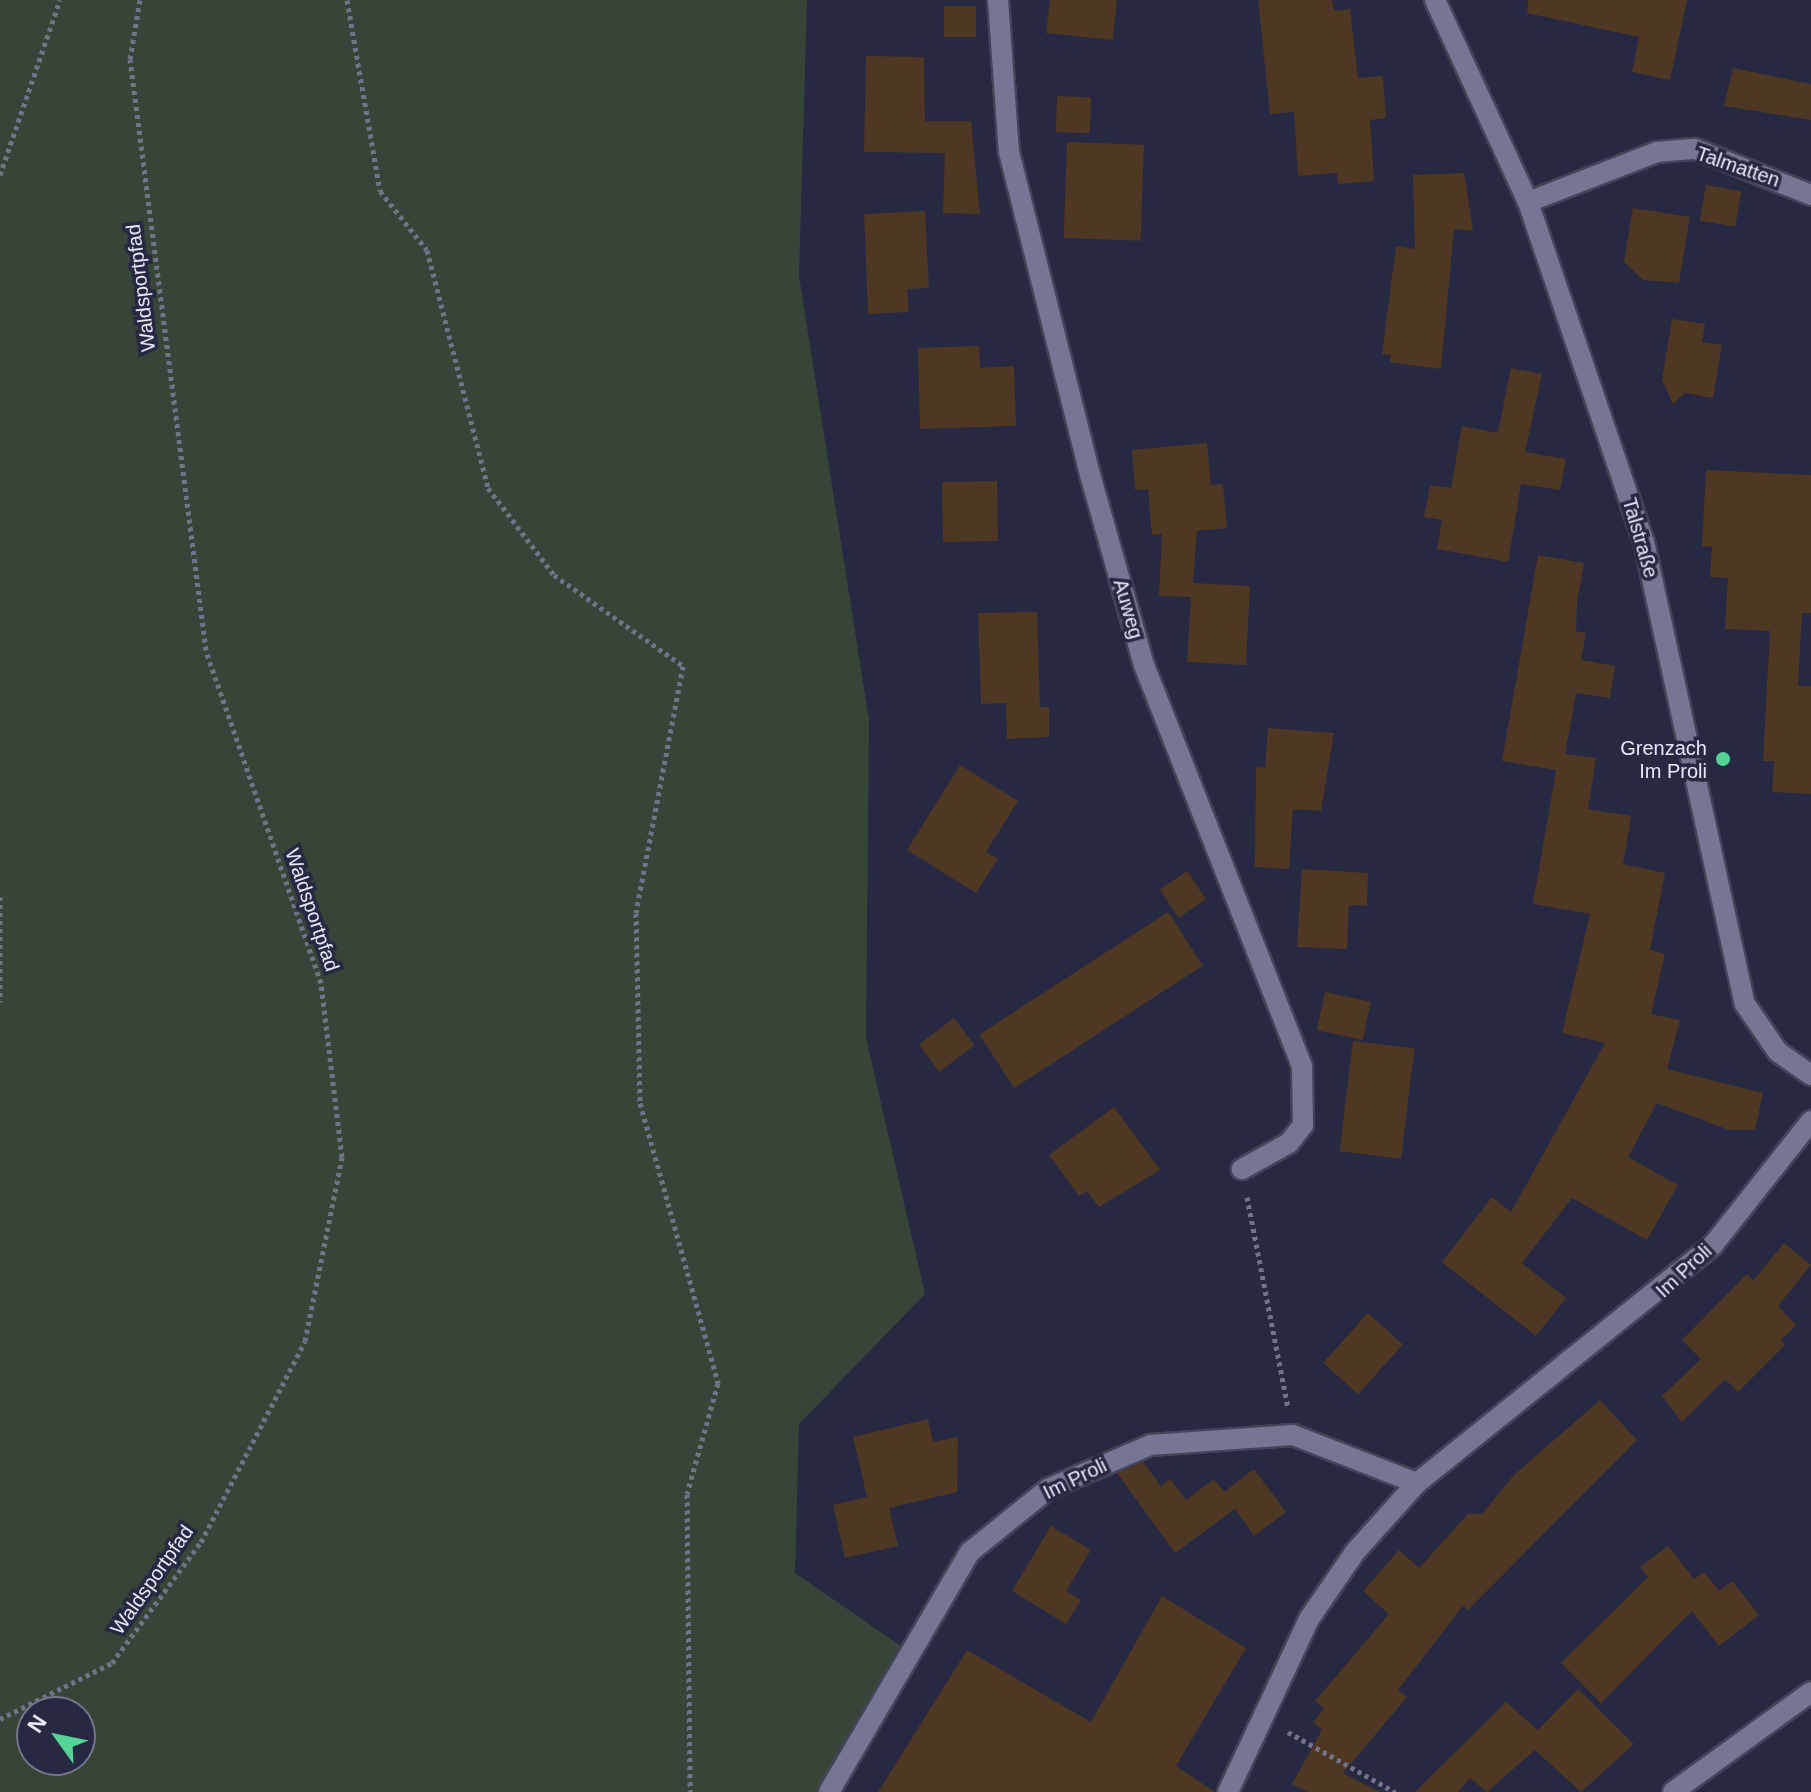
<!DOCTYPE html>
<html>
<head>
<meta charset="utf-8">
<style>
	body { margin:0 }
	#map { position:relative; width:1811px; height:1792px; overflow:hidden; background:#272841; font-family:Helvetica,sans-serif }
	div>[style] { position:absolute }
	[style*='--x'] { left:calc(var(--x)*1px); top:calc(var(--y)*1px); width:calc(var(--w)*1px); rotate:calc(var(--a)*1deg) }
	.green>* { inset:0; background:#364538 }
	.building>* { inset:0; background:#4e3824; transform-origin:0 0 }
	.path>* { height:5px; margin-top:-2.5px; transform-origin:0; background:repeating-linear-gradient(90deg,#727389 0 4px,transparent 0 8px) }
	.roads { filter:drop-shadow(2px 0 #444459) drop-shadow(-2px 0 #444459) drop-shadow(0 2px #444459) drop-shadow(0 -2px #444459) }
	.minor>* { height:20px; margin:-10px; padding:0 10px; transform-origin:10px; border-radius:10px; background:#747693 }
	.dots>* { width:22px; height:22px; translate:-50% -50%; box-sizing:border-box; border:4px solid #272841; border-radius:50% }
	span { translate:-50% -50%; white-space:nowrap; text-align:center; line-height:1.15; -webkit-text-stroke:7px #272841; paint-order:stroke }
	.street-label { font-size:20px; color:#e7e8f9 }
	.poi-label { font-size:20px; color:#e7e8f9 }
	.right { translate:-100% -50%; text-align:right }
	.north { position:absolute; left:16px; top:1696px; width:80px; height:80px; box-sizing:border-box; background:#272841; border:2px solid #74758b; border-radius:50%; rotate:303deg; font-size:22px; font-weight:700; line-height:32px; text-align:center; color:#e7e8f9 }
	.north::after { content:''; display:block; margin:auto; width:28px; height:36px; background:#53d396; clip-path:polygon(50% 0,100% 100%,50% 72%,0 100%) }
</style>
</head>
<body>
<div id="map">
	<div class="green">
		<div style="clip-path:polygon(evenodd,0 0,807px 0,799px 276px,869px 720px,866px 1038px,925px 1294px,799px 1424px,795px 1573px,901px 1646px,825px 1792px,0 1792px,0 0,32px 1712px,80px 1712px,80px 1760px,32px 1760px,32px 1712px)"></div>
	</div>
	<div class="building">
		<div style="clip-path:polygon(1050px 0,1117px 0,1113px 40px,1046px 33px)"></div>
		<div style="clip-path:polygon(1258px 0,1332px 0,1334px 11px,1350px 9px,1358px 78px,1383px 76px,1386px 118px,1370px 120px,1374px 181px,1338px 184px,1337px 173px,1298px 176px,1294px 112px,1270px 114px)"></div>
		<div style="clip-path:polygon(1528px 0,1687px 0,1670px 80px,1632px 72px,1639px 37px,1527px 13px)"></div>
		<div style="left:944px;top:6px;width:32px;height:31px"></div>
		<div style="clip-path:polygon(866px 56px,924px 57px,925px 121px,971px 121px,980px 214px,943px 213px,945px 153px,864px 152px)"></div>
		<div style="clip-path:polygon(1733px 68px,1811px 84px,1811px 120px,1724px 106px)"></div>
		<div style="left:1057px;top:96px;width:34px;height:36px;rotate:2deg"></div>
		<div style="left:1067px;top:142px;width:77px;height:96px;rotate:2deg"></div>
		<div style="clip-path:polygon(1464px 173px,1473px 231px,1454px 229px,1441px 369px,1390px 362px,1391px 355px,1382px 354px,1396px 246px,1415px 249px,1413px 175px)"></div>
		<div style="left:1706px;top:185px;width:36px;height:36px;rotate:10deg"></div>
		<div style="clip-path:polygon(1633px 208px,1690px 217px,1679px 283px,1643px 280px,1624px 262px)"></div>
		<div style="clip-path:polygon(925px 211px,929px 288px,907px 289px,909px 312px,868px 314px,864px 214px)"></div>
		<div style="clip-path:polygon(1672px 319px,1705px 324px,1702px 342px,1722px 345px,1713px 398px,1685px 393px,1673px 404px,1662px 380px)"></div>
		<div style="clip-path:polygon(979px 346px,980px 368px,1014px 366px,1016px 426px,920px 429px,918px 348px)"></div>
		<div style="clip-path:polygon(1511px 368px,1542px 374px,1525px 452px,1566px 459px,1560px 490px,1521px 484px,1508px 562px,1437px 549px,1442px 520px,1424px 517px,1430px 485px,1451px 488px,1462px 426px,1498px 433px)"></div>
		<div style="clip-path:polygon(1207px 443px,1211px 485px,1223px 484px,1227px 528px,1197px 531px,1193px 583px,1250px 586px,1246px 665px,1187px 662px,1191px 597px,1159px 596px,1162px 534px,1152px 535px,1148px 489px,1135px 490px,1132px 450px)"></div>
		<div style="clip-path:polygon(1706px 470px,1811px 475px,1811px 613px,1802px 613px,1798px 686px,1811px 686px,1811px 794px,1772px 792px,1774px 761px,1763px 761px,1770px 631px,1725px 629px,1728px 578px,1710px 577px,1712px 547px,1702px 546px)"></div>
		<div style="left:997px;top:481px;width:60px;height:55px;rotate:89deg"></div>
		<div style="clip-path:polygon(1538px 555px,1584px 563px,1577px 602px,1576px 631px,1586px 633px,1581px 660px,1615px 666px,1610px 698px,1576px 693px,1565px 754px,1596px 758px,1588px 809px,1631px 816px,1623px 864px,1665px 873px,1650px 950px,1665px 954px,1651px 1014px,1680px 1020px,1667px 1069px,1763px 1093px,1755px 1130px,1729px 1130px,1657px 1103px,1628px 1157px,1678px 1185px,1647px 1240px,1572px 1198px,1522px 1263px,1566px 1298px,1536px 1336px,1442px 1262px,1492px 1197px,1511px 1212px,1605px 1043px,1562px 1033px,1590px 914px,1533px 904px,1556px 770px,1502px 761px)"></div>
		<div style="clip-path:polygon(1037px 612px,1040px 707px,1049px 707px,1049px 737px,1007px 739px,1006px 703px,981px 704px,978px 613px)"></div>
		<div style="clip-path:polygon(1268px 728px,1334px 733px,1321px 811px,1293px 809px,1289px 869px,1255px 867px,1256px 767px,1265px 768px)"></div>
		<div style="clip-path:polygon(960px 765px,1018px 801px,986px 852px,998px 859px,976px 893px,907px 850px)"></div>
		<div style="clip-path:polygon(1302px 869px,1368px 873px,1367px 906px,1349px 905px,1347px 949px,1297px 947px)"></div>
		<div style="left:1187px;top:871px;width:34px;height:33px;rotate:56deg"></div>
		<div style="left:1168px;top:912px;width:64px;height:225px;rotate:57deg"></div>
		<div style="left:1325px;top:992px;width:47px;height:39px;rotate:12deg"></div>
		<div style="left:954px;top:1018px;width:34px;height:44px;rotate:53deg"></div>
		<div style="left:1353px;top:1041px;width:62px;height:111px;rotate:7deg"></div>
		<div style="clip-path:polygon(1114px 1107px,1160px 1170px,1099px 1207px,1087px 1191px,1079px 1196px,1049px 1155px)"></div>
		<div style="clip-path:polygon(1784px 1243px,1811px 1265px,1778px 1306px,1796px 1325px,1781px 1340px,1785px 1345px,1738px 1392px,1725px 1379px,1682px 1422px,1662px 1396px,1701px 1359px,1682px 1340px,1747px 1274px,1753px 1281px)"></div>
		<div style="left:1368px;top:1313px;width:47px;height:67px;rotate:42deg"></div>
		<div style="clip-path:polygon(1600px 1400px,1637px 1440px,1468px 1610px,1463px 1606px,1398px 1690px,1407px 1697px,1343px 1773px,1380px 1792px,1308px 1792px,1292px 1784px,1322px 1730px,1313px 1722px,1324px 1709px,1315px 1701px,1389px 1614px,1363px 1591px,1399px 1550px,1419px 1568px,1468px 1514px,1482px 1514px,1514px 1475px)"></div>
		<div style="clip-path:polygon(928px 1419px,933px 1442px,958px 1437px,957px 1492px,889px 1508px,898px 1546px,845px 1558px,833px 1505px,867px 1497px,853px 1437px)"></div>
		<div style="clip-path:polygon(1143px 1462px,1161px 1486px,1170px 1479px,1186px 1500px,1214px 1479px,1224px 1492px,1254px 1469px,1286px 1512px,1254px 1536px,1235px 1509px,1175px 1553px,1117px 1473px)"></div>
		<div style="clip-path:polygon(1051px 1526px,1091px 1550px,1066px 1591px,1081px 1600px,1066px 1624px,1012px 1591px)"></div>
		<div style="clip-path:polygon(1668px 1546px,1694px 1579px,1704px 1572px,1719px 1591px,1732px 1581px,1759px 1615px,1719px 1646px,1692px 1611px,1601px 1703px,1561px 1663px,1648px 1577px,1640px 1567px)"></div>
		<div style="clip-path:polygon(1162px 1596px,1246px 1648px,1176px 1766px,1215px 1792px,878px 1792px,967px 1650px,1091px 1722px)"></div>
		<div style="clip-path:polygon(1578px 1689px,1634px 1744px,1581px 1792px,1535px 1750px,1487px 1792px,1470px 1778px,1458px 1792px,1415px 1792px,1506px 1702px,1538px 1730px)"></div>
	</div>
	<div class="path">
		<div style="--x:347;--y:0;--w:194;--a:80.2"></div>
		<div style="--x:380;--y:191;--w:75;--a:51.5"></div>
		<div style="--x:427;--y:250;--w:246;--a:75.6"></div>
		<div style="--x:488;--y:488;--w:109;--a:52.8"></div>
		<div style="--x:554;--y:575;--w:158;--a:35.2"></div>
		<div style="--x:683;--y:666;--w:251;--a:100.8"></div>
		<div style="--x:636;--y:913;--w:190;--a:88.8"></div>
		<div style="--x:640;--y:1103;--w:291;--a:74.4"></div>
		<div style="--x:718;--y:1383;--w:115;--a:105.6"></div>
		<div style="--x:687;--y:1494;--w:298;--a:89.4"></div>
		<div style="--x:0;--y:175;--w:185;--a:-71.1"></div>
		<div style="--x:0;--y:897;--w:105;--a:90"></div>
		<div style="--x:1247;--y:1197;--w:214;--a:79"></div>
		<div style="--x:0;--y:1719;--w:125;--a:-26.6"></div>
		<div style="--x:112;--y:1663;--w:150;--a:-53.7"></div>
		<div style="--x:201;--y:1542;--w:226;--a:-62.6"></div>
		<div style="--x:305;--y:1341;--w:188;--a:-78.6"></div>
		<div style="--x:342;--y:1157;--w:175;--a:-96.9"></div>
		<div style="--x:321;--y:983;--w:352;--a:-109.1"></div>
		<div style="--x:206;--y:650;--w:596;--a:-97.33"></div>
		<div style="--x:130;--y:59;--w:60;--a:-80.4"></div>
		<div style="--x:1288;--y:1732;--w:123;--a:29.3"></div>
	</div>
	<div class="roads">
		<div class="minor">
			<div style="--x:998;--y:0;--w:152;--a:85.9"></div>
			<div style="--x:1009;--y:152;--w:336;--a:75.9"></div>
			<div style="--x:1091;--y:478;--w:194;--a:74.2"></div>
			<div style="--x:1144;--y:665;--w:432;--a:68.5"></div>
			<div style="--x:1302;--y:1067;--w:58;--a:89"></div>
			<div style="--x:1303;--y:1125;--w:23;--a:128"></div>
			<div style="--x:1289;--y:1143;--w:54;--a:151"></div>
			<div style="--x:1435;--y:0;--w:222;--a:65.3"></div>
			<div style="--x:1528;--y:202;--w:359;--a:71.2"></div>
			<div style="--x:1644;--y:542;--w:473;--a:77.7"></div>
			<div style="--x:1745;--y:1004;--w:58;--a:55.5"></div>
			<div style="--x:1778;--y:1052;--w:40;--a:34.9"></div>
			<div style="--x:1528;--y:202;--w:138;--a:-21.2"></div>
			<div style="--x:1657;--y:152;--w:38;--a:-5"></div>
			<div style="--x:1695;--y:149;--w:125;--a:21.6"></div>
			<div style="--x:829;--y:1792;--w:278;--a:-59.6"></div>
			<div style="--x:970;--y:1552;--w:100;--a:-38.9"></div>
			<div style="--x:1048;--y:1489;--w:111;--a:-23.3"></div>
			<div style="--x:1150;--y:1445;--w:143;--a:-4"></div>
			<div style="--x:1293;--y:1435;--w:133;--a:21.2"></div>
			<div style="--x:1228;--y:1792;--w:191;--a:-64.9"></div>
			<div style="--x:1309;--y:1619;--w:81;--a:-55.5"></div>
			<div style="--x:1355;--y:1552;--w:93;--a:-48.1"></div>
			<div style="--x:1417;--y:1483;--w:380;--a:-38.8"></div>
			<div style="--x:1713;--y:1245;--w:158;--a:-51.7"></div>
			<div style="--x:1673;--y:1792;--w:170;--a:-35.9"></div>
		</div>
	</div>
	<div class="dots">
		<div style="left:1723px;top:759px;background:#53d396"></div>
	</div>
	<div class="street-label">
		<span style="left:1738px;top:167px;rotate:19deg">Talmatten</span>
		<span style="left:141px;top:288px;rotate:-97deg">Waldsportpfad</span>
		<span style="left:1640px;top:538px;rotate:74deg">Talstraße</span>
		<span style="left:1128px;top:609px;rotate:74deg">Auweg</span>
		<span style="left:312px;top:910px;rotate:71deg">Waldsportpfad</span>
		<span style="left:1684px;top:1271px;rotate:-43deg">Im Proli</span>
		<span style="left:1075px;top:1479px;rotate:-26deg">Im Proli</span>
		<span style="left:152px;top:1580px;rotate:-55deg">Waldsportpfad</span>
	</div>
	<div class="poi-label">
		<span class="right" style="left:1707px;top:760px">Grenzach<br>Im Proli</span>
	</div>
	<div class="north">N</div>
</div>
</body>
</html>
